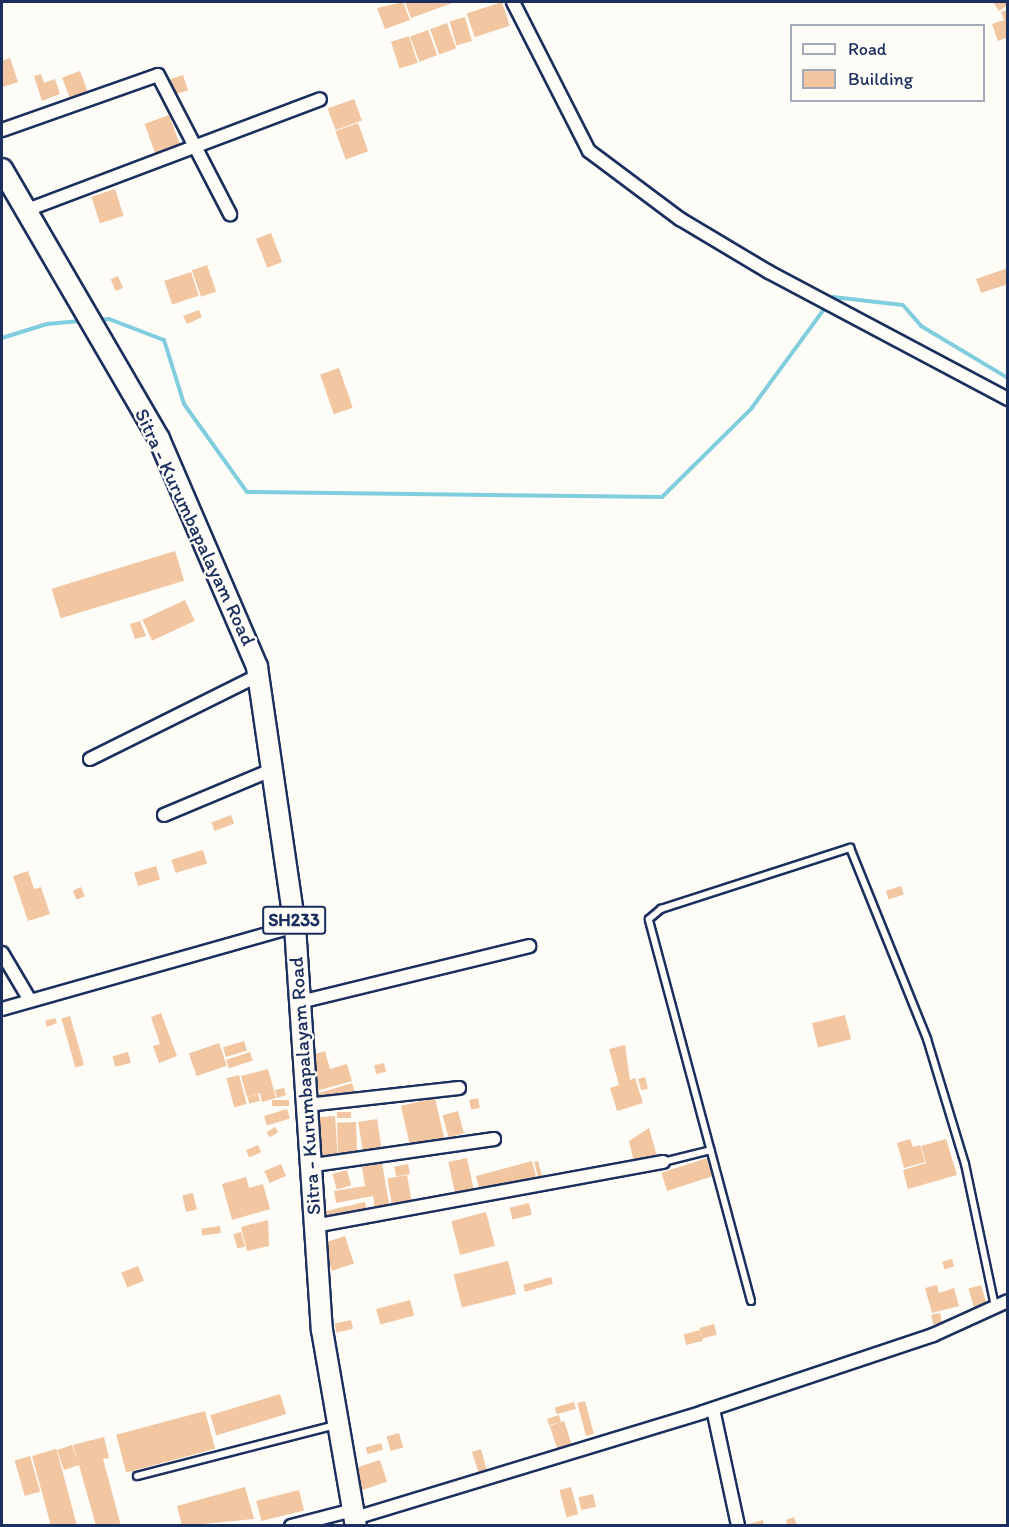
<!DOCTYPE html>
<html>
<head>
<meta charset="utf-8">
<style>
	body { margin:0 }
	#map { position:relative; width:1009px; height:1527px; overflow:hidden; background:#fdfcf7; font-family:Itim,sans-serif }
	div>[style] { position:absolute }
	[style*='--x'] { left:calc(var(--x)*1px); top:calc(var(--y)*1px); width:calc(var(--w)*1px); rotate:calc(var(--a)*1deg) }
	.stream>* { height:4px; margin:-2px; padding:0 2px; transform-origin:2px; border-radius:2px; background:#80cdde }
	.building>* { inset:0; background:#f3c6a2; transform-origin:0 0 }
	.roads { filter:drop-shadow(2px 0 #1b2f5e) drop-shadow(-2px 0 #1b2f5e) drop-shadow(0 2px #1b2f5e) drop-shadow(0 -2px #1b2f5e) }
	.lane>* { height:6px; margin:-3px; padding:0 3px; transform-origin:3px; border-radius:3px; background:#fdfcf7 }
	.street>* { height:12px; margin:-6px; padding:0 6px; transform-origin:6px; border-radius:6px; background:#fdfcf7 }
	.primary>* { height:20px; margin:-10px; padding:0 10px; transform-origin:10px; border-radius:10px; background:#fdfcf7 }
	span { translate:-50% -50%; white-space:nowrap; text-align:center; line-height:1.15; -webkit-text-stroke:4.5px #fdfcf7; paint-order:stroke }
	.shield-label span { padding:2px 4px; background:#fdfcf7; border:2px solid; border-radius:4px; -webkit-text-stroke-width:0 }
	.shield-label { font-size:18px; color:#1b2f5e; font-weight:700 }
	.street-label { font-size:20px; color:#1b2f5e }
	.frame { position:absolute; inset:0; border:3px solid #1b2f5e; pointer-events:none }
	.legend { position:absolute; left:790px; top:24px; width:195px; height:78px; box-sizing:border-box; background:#fdfcf7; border:2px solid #a3aaba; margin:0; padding:8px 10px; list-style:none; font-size:18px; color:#1b2f5e }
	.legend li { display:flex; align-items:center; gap:12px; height:30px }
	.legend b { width:30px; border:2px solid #a3aaba }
</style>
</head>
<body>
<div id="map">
	<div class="stream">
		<div style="--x:96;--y:320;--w:13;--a:-4"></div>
		<div style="--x:109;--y:319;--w:59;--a:20.9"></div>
		<div style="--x:164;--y:340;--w:67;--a:72.6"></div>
		<div style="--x:184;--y:404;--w:108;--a:54.4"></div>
		<div style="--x:247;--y:492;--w:415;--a:0.7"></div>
		<div style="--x:662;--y:497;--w:125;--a:-44.7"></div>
		<div style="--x:751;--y:409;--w:139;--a:-53.8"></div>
		<div style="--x:833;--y:297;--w:70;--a:6.5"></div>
		<div style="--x:903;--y:305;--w:28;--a:49"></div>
		<div style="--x:921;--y:326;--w:101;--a:30.9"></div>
		<div style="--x:2;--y:338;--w:47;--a:-17.3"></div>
		<div style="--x:47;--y:324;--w:36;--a:-5"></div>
	</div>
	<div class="building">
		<div style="clip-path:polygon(403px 2px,410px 20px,385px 29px,377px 8px)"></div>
		<div style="clip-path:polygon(405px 2px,455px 2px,411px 18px)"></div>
		<div style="left:502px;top:2px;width:25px;height:37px;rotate:72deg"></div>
		<div style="clip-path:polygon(993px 2px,1008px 2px,1008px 5px,999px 11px)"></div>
		<div style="clip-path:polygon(1008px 10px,1008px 37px,998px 41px,992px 24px,1004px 20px,1001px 12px)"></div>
		<div style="left:465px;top:17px;width:25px;height:16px;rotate:74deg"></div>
		<div style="left:447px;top:23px;width:27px;height:18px;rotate:70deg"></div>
		<div style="left:428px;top:30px;width:27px;height:19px;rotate:70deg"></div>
		<div style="left:409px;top:36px;width:28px;height:19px;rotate:72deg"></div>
		<div style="clip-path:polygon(10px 58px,18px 82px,2px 87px,2px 61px)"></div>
		<div style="left:80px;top:71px;width:27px;height:19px;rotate:70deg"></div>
		<div style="clip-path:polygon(41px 74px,44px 83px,55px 79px,60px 94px,42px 101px,34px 76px)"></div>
		<div style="left:183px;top:75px;width:16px;height:15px;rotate:72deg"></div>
		<div style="left:354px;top:99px;width:23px;height:28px;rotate:70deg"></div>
		<div style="left:169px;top:115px;width:32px;height:26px;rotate:70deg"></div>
		<div style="left:358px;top:123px;width:30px;height:24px;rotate:70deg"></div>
		<div style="left:115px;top:189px;width:28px;height:25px;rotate:72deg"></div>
		<div style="left:271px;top:233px;width:31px;height:16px;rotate:69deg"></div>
		<div style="left:207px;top:265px;width:28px;height:16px;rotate:71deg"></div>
		<div style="clip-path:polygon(1008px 268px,1008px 284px,981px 293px,976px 279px)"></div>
		<div style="left:191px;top:272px;width:25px;height:28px;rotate:72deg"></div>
		<div style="left:118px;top:276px;width:13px;height:8px;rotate:67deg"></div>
		<div style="clip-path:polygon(199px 310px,202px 317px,187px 324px,183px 316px)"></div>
		<div style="left:339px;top:368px;width:42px;height:20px;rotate:71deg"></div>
		<div style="left:175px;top:551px;width:31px;height:129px;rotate:73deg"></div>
		<div style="left:185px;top:600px;width:23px;height:47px;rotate:65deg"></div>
		<div style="clip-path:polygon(140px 621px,146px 636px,135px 639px,130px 624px)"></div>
		<div style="left:231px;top:815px;width:9px;height:21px;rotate:69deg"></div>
		<div style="left:203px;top:850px;width:14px;height:33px;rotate:73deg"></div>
		<div style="left:156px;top:866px;width:14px;height:23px;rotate:73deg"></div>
		<div style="clip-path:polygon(28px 871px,34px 889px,41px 887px,50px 914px,28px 921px,13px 876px)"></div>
		<div style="left:901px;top:886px;width:9px;height:16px;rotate:72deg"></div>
		<div style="left:81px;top:887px;width:10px;height:9px;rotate:66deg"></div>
		<div style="clip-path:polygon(161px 1013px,177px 1056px,159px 1063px,153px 1046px,160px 1044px,151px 1017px)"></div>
		<div style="left:845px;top:1015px;width:25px;height:34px;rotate:76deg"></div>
		<div style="left:70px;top:1016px;width:51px;height:9px;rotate:74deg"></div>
		<div style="clip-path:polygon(55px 1018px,57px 1023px,47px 1027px,45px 1021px)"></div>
		<div style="left:244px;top:1041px;width:10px;height:22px;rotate:73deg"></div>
		<div style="left:219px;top:1043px;width:24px;height:32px;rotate:71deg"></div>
		<div style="clip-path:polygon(625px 1045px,630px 1080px,635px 1078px,643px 1103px,617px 1111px,610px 1088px,619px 1085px,609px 1049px)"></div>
		<div style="clip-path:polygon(325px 1051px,330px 1069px,347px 1064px,352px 1081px,316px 1091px,311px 1055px)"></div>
		<div style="left:128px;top:1052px;width:11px;height:16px;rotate:75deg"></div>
		<div style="left:250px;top:1052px;width:9px;height:25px;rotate:72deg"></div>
		<div style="left:384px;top:1063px;width:9px;height:10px;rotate:77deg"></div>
		<div style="clip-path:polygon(268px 1069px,276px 1098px,262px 1102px,260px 1093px,247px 1097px,241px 1076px)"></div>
		<div style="left:239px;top:1075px;width:30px;height:13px;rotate:75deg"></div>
		<div style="left:645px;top:1077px;width:12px;height:7px;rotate:76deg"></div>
		<div style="left:352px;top:1083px;width:10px;height:38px;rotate:73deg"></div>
		<div style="clip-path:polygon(284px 1088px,286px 1095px,277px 1098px,275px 1090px)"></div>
		<div style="left:258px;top:1094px;width:7px;height:11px;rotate:74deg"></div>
		<div style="left:435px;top:1098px;width:44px;height:35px;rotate:77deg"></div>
		<div style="left:478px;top:1098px;width:10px;height:9px;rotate:79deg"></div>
		<div style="left:289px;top:1100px;width:6px;height:17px;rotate:90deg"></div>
		<div style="left:287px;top:1109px;width:10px;height:24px;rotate:73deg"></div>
		<div style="left:458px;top:1111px;width:23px;height:16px;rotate:75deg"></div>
		<div style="left:351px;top:1112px;width:6px;height:14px;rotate:90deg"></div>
		<div style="left:335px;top:1116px;width:45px;height:22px;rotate:86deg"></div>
		<div style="left:377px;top:1119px;width:30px;height:19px;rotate:81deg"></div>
		<div style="left:356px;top:1122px;width:37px;height:19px;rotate:88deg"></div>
		<div style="left:275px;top:1127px;width:6px;height:10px;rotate:59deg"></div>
		<div style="clip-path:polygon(649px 1128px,658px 1160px,635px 1166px,629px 1141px)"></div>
		<div style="clip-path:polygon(910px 1139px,913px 1147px,920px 1145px,925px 1162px,904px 1168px,897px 1143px)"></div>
		<div style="clip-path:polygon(946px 1139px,957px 1175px,908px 1189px,903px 1170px,926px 1163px,921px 1146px)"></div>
		<div style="left:258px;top:1145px;width:8px;height:13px;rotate:67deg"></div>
		<div style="left:467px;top:1158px;width:35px;height:19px;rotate:78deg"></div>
		<div style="left:707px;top:1158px;width:19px;height:48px;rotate:72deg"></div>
		<div style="left:532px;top:1161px;width:20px;height:58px;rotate:75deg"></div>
		<div style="left:538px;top:1161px;width:20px;height:4px;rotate:75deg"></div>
		<div style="clip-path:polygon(382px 1163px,390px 1209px,375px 1211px,373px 1196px,336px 1203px,334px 1191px,365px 1186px,362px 1167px)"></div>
		<div style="left:281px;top:1164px;width:13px;height:18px;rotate:67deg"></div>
		<div style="left:408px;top:1164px;width:10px;height:14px;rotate:79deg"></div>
		<div style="left:347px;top:1170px;width:16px;height:15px;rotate:75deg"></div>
		<div style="left:407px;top:1175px;width:28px;height:20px;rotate:80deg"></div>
		<div style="clip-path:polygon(246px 1177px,249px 1188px,263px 1184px,270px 1209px,232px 1220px,222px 1184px)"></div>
		<div style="left:193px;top:1193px;width:17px;height:11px;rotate:77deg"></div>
		<div style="left:365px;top:1202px;width:13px;height:47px;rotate:77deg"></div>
		<div style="left:529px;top:1203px;width:12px;height:20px;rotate:76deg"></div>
		<div style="left:486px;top:1212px;width:35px;height:36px;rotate:75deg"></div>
		<div style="clip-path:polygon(268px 1220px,269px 1246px,247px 1251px,241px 1227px)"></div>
		<div style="left:220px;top:1226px;width:7px;height:19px;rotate:82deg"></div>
		<div style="left:241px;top:1232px;width:15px;height:8px;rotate:74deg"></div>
		<div style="left:345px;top:1236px;width:29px;height:23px;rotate:72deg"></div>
		<div style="left:952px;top:1259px;width:8px;height:10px;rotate:76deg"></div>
		<div style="left:508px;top:1261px;width:34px;height:56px;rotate:76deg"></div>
		<div style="left:138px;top:1266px;width:16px;height:18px;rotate:68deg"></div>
		<div style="left:551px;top:1277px;width:7px;height:29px;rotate:74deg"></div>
		<div style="clip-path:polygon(937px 1285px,939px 1293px,954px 1288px,959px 1306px,932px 1313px,925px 1288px)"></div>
		<div style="left:981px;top:1285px;width:19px;height:13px;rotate:74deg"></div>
		<div style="left:410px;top:1300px;width:16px;height:35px;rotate:75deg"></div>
		<div style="left:940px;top:1313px;width:10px;height:9px;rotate:79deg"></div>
		<div style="left:351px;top:1320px;width:9px;height:17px;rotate:77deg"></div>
		<div style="left:714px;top:1324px;width:11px;height:15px;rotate:75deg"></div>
		<div style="left:700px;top:1330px;width:11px;height:17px;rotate:75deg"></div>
		<div style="left:280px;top:1394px;width:21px;height:73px;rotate:73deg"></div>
		<div style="left:585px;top:1401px;width:34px;height:8px;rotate:75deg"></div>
		<div style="left:574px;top:1402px;width:7px;height:20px;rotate:74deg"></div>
		<div style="left:205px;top:1411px;width:39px;height:92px;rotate:75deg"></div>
		<div style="clip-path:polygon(559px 1415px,561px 1422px,549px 1425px,547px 1419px)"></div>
		<div style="left:564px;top:1421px;width:28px;height:15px;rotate:72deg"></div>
		<div style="left:399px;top:1433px;width:15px;height:13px;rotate:74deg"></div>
		<div style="clip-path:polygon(104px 1437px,109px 1458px,103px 1459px,121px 1526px,96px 1526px,79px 1465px,64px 1470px,57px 1450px,72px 1445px,77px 1460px,73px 1445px)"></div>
		<div style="left:381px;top:1443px;width:7px;height:16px;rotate:74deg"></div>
		<div style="clip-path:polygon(56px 1449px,57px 1451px,77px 1526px,51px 1526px,32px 1456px)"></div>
		<div style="clip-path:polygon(481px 1449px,488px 1475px,480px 1477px,472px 1452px)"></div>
		<div style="left:30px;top:1456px;width:37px;height:16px;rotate:74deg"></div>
		<div style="left:380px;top:1460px;width:23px;height:27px;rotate:72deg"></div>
		<div style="clip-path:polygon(245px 1487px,254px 1519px,182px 1526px,177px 1506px)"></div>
		<div style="left:571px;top:1487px;width:28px;height:12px;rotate:75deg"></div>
		<div style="left:299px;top:1490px;width:21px;height:44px;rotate:76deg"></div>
		<div style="left:593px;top:1494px;width:13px;height:15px;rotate:77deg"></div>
		<div style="clip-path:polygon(794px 1517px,797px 1526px,788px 1526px,786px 1520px)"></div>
		<div style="clip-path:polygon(763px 1520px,764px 1526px,745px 1526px,745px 1525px)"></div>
	</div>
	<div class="roads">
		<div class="lane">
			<div style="--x:663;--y:1162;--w:49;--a:-14"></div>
			<div style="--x:751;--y:1301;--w:395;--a:-105"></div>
			<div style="--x:649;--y:919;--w:16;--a:-40"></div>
			<div style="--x:661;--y:909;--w:199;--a:-17.9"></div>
			<div style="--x:850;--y:848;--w:206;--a:68"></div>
			<div style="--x:927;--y:1039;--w:131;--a:73.1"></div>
			<div style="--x:965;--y:1164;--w:145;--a:78.1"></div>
			<div style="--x:137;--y:1476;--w:204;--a:-14.4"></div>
		</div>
		<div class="street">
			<div style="--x:513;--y:2;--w:167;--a:63"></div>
			<div style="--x:589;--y:151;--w:114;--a:36.8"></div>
			<div style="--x:680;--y:219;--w:104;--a:30.8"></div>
			<div style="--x:769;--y:272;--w:271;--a:28"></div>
			<div style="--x:2;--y:130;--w:165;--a:-19.4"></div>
			<div style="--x:158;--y:75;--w:157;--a:62.6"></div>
			<div style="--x:27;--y:210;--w:313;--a:-20.7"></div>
			<div style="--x:90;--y:759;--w:189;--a:-26.4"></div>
			<div style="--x:164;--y:815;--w:119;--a:-22.7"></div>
			<div style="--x:2;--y:953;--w:51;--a:59.4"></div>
			<div style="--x:300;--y:1002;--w:236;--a:-13.7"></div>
			<div style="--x:2;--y:1009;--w:305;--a:-15.8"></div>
			<div style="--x:307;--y:1105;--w:153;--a:-6.4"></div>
			<div style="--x:307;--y:1166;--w:189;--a:-8.2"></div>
			<div style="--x:314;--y:1226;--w:355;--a:-10.4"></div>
			<div style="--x:713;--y:1409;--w:120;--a:77.9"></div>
			<div style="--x:355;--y:1518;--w:364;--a:-16.9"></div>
			<div style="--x:703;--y:1412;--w:243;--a:-18.5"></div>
			<div style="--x:933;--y:1335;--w:82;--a:-24.4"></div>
			<div style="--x:291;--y:1526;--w:64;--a:-14.5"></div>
		</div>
		<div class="primary">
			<div style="--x:2;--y:169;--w:312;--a:59.8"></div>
			<div style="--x:159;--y:439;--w:248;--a:66.7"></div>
			<div style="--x:257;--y:667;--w:262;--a:81.7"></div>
			<div style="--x:295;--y:926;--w:405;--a:86.2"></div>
			<div style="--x:322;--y:1330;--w:199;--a:80.2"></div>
		</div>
	</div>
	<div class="shield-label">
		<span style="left:294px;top:920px">SH233</span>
	</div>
	<div class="street-label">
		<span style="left:195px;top:527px;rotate:65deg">Sitra - Kurumbapalayam Road</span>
		<span style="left:305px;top:1086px;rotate:-94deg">Sitra - Kurumbapalayam Road</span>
	</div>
	<div class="frame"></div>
	<ul class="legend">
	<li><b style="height:8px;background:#fdfcf7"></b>Road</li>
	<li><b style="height:16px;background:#f3c6a2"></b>Building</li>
	</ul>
</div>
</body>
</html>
